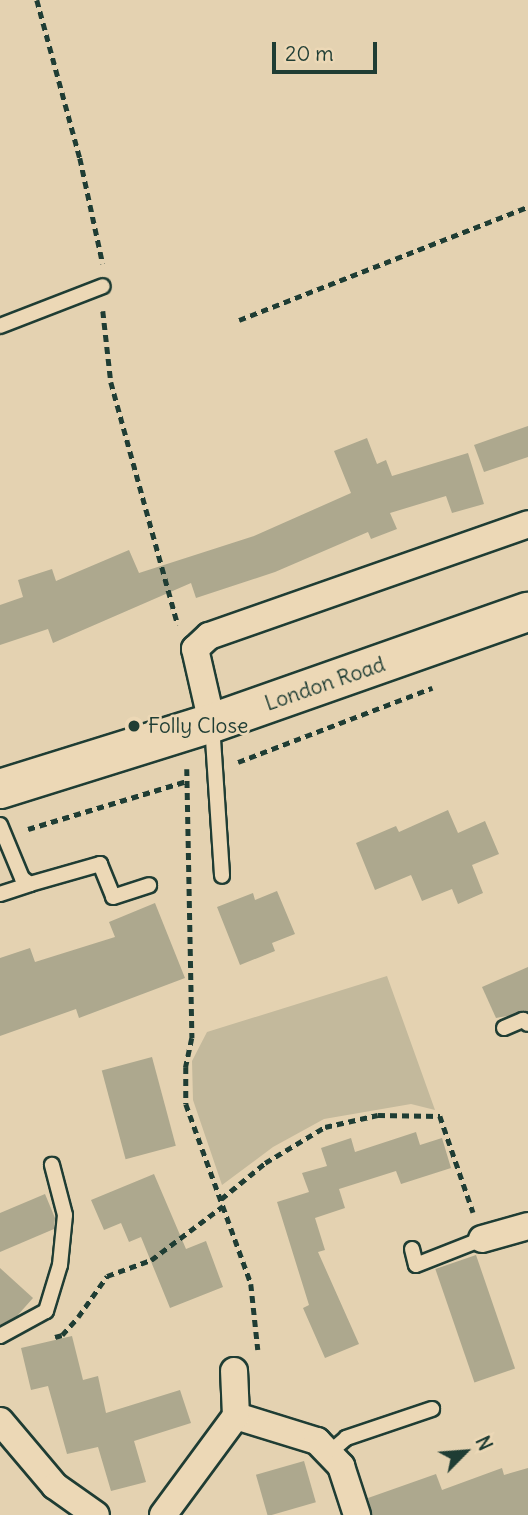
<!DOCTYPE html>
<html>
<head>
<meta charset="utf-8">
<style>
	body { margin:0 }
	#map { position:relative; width:528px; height:1515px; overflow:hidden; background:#e4d2b1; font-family:Delius,sans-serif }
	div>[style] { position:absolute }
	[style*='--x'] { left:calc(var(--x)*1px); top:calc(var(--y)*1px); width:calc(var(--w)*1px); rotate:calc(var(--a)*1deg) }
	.green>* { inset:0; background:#c3b99c }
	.building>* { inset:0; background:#ada88e; transform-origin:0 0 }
	.path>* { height:4.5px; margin-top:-2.25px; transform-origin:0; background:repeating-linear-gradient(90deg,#1f3d34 0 7px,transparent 0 12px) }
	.roads { filter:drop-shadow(2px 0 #1f3d34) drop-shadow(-2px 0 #1f3d34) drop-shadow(0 2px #1f3d34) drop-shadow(0 -2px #1f3d34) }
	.lane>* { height:14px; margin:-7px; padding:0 7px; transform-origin:7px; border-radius:7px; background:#ecd8b6 }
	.street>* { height:26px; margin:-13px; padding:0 13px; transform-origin:13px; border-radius:13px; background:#ecd8b6 }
	.secondary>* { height:38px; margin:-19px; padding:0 19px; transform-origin:19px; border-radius:19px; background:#ecd8b6 }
	.dots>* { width:19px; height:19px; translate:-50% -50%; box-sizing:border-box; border:4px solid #ecd8b6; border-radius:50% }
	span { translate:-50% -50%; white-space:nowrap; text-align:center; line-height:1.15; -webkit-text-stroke:5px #ecd8b6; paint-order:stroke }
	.street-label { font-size:21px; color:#1f3d34 }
	.poi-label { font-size:21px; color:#1f3d34 }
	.left { translate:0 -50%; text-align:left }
	.north { position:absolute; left:430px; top:1417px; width:70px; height:70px; -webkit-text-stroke:5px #ecd8b6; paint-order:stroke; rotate:65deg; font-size:19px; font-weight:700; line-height:28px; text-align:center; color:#1f3d34 }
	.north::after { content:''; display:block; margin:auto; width:24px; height:32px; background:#1f3d34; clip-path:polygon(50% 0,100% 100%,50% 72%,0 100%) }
	.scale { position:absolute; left:272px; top:42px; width:105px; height:32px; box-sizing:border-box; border:4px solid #1f3d34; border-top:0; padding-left:9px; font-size:21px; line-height:24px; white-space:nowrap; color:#1f3d34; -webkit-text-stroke:5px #ecd8b6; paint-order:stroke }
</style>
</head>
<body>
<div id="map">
	<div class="green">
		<div style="clip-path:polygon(387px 976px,435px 1110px,411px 1104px,324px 1119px,273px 1147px,222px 1185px,193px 1100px,192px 1061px,207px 1032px)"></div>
	</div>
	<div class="building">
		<div style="clip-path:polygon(528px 426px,528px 457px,484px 472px,474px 445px)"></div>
		<div style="clip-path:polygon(367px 438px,377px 464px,386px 460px,392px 476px,468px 453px,484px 504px,452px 513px,446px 496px,390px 513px,397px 529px,371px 539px,368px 532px,275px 572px,196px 598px,191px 583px,53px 643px,48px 629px,0 645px,0 605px,23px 597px,18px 580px,52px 569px,56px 581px,129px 550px,139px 573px,254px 536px,351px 493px,334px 451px)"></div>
		<div style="clip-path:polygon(448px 810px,458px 833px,485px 821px,499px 854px,472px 865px,483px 893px,458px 904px,452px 889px,422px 901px,411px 875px,375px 890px,356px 843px,396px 826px,399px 832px)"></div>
		<div style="clip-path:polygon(277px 891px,295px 934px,272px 943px,275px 951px,240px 965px,217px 907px,253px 893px,255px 900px)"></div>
		<div style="clip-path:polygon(155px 903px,185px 978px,79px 1018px,76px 1009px,0 1036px,0 958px,30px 948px,35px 962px,115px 937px,109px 922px)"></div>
		<div style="clip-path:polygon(528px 967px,528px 1012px,496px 1018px,482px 987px)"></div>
		<div style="left:152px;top:1057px;width:92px;height:52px;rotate:75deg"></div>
		<div style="clip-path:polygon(416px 1132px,420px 1145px,442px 1138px,451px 1168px,401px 1184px,396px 1171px,339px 1189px,345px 1208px,315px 1218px,325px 1250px,318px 1252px,359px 1344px,325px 1358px,303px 1308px,309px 1305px,277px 1202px,309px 1192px,302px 1173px,327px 1166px,321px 1148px,351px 1138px,355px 1152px)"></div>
		<div style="clip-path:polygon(154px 1174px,186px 1249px,206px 1241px,223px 1287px,170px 1308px,141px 1237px,129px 1242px,121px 1223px,104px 1230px,91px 1200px)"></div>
		<div style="clip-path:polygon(45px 1194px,55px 1218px,54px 1229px,0 1252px,0 1213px)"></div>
		<div style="left:476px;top:1255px;width:120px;height:43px;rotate:71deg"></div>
		<div style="clip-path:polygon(0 1268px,33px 1298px,17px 1316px,0 1325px)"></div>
		<div style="clip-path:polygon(72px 1336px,83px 1380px,98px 1376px,106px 1413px,180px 1390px,191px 1423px,134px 1441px,146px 1482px,111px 1491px,98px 1447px,67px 1454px,48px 1386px,31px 1390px,21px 1348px)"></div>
		<div style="left:304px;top:1461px;width:43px;height:50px;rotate:74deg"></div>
		<div style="clip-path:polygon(502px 1468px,504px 1475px,528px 1468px,528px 1515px,372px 1515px,368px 1498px,436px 1474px,442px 1490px)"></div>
	</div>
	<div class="path">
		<div style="--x:37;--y:0;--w:164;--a:74.8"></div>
		<div style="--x:80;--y:158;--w:108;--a:77.8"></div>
		<div style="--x:103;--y:311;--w:71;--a:83.6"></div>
		<div style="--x:111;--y:382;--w:252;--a:74.6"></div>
		<div style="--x:239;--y:320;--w:310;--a:-21.4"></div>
		<div style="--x:238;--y:762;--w:208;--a:-20.9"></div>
		<div style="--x:187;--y:769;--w:269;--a:88.9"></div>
		<div style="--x:192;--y:1038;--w:30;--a:102"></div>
		<div style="--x:186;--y:1067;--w:37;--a:90"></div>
		<div style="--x:186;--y:1104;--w:191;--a:70.1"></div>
		<div style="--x:251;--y:1284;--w:66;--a:83.9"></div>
		<div style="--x:28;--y:829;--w:166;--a:-16.8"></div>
		<div style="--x:221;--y:1199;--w:57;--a:-39.3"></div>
		<div style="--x:265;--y:1163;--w:70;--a:-31"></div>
		<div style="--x:325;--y:1127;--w:54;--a:-12.8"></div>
		<div style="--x:378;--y:1115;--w:62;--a:0.9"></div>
		<div style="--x:440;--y:1116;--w:102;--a:71"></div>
		<div style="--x:55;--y:1337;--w:7;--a:-16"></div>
		<div style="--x:62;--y:1335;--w:24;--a:-48"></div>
		<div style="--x:78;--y:1317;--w:50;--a:-54.7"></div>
		<div style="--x:107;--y:1276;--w:47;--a:-20"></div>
		<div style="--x:151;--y:1260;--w:90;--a:-36.9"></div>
	</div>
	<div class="roads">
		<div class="lane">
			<div style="--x:0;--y:326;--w:110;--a:-21.2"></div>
			<div style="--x:212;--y:724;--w:152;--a:86.2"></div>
			<div style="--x:0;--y:825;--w:57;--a:67.5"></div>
			<div style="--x:22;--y:878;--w:10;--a:37"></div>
			<div style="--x:30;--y:884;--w:73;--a:-15.9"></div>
			<div style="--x:100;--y:864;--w:35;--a:68"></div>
			<div style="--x:113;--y:897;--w:38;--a:-18"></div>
			<div style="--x:0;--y:894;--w:32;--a:-18"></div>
			<div style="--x:504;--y:1028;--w:21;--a:-23"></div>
			<div style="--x:523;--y:1020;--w:6;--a:39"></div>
			<div style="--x:412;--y:1249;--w:16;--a:76"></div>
			<div style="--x:416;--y:1265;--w:71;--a:-21.5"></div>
			<div style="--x:0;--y:1336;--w:52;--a:-28.5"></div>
			<div style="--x:46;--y:1311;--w:48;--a:-73.1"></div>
			<div style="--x:60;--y:1265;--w:50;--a:-84.3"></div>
			<div style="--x:65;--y:1215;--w:52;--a:-104.6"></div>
			<div style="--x:329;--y:1453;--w:23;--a:-41"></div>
			<div style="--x:346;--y:1438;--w:91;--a:-18.6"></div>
		</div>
		<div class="street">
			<div style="--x:212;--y:723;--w:76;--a:-102.9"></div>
			<div style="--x:195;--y:649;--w:19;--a:-43"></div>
			<div style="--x:209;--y:636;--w:338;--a:-19.3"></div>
			<div style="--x:482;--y:1239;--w:48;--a:-15.8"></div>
			<div style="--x:236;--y:1416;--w:85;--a:17.2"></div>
			<div style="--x:317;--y:1441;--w:35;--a:46"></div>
			<div style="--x:341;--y:1466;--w:52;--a:71.9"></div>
			<div style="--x:0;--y:1421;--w:85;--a:49.8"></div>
			<div style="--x:55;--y:1486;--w:50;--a:35.3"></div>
			<div style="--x:163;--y:1515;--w:123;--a:-53.6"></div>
			<div style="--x:236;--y:1416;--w:45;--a:-92.5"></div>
		</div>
		<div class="secondary">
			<div style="--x:0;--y:789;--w:222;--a:-17.3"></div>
			<div style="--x:212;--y:723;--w:335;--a:-19.4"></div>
		</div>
	</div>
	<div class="dots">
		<div style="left:134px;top:726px;background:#1f3d34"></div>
	</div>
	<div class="street-label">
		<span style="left:325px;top:684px;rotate:-19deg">London Road</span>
	</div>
	<div class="poi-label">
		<span class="left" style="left:148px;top:726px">Folly Close</span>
	</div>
	<div class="north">N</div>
	<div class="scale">20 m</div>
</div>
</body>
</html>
